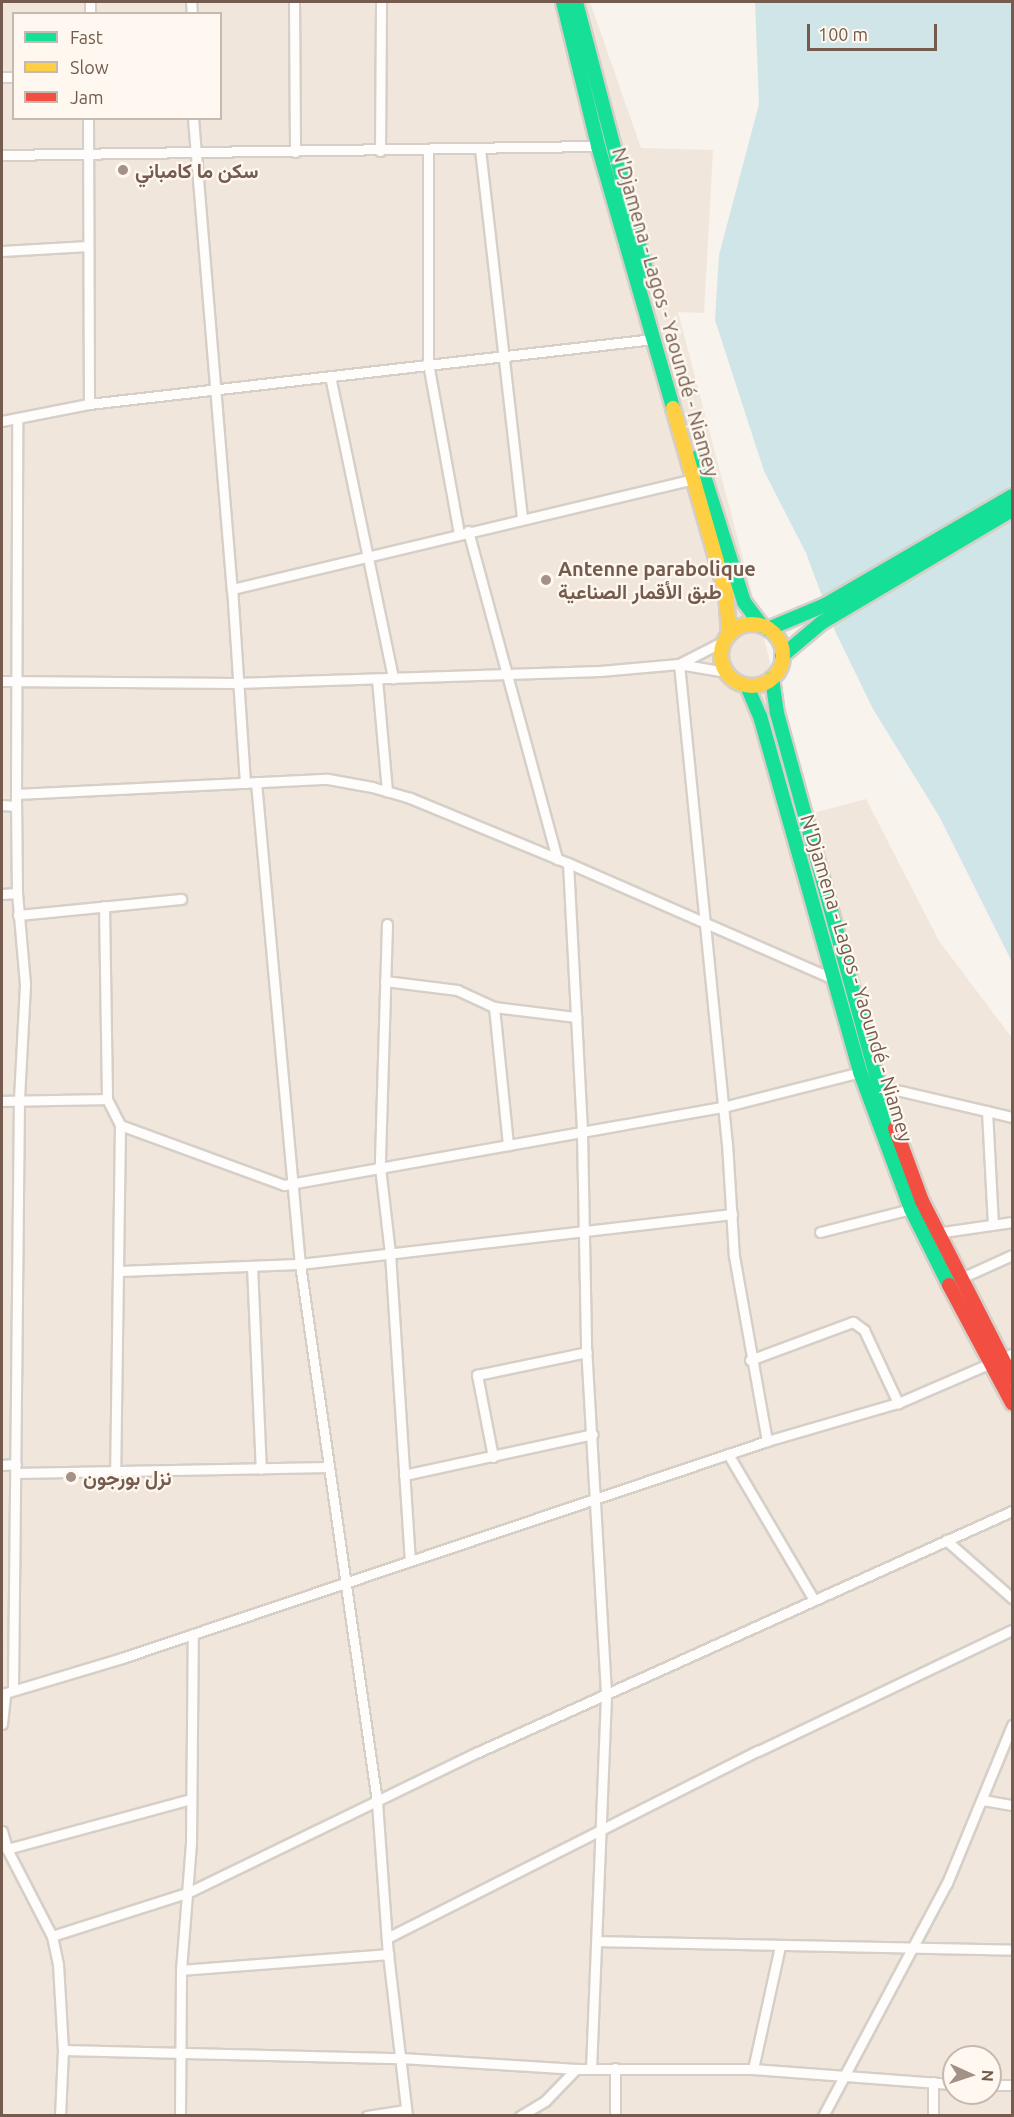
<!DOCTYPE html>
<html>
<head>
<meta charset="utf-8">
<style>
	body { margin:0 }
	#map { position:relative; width:1014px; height:2117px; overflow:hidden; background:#f8f3ed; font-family:Ubuntu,Vazirmatn,sans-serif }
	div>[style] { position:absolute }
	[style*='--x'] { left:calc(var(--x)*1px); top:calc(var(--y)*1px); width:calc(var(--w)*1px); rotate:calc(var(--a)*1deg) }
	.residential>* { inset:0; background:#f0e6db }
	.water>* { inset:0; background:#cfe5e7 }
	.roads { filter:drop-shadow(2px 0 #d5cfc8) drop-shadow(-2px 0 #d5cfc8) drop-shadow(0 2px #d5cfc8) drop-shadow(0 -2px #d5cfc8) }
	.street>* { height:9px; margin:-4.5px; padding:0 4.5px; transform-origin:4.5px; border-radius:4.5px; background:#fefdfc }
	.fast>* { height:14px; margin:-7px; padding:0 7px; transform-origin:7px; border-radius:7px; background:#16e098 }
	.slow>* { height:14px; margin:-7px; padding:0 7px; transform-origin:7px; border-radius:7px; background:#ffcf43 }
	.slow>.ring { margin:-7px; padding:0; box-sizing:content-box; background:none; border:14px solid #ffcf43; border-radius:50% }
	.jam>* { height:14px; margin:-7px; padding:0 7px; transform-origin:7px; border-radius:7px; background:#f24e42 }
	.dots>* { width:16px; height:16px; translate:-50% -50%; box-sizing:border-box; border:3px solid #fef8f0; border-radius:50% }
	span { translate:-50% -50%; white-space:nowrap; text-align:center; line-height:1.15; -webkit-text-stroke:4.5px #fef8f0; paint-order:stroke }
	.poi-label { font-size:20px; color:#755b4e; font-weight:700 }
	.left { translate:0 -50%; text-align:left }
	.street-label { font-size:20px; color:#755b4e }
	.frame { position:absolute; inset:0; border:3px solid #755b4e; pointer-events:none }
	.legend { position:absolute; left:12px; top:12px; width:210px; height:108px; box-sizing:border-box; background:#fef8f0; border:2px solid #c7b9af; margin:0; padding:8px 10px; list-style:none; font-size:18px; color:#755b4e }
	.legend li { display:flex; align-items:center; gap:12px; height:30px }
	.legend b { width:30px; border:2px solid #c7b9af }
	.north { position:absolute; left:942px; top:2045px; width:60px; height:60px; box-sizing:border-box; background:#fef8f0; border:2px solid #c7b9af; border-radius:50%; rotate:93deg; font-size:16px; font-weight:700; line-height:24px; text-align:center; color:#755b4e }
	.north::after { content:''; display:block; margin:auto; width:21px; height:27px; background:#a39086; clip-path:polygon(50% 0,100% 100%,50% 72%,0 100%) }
	.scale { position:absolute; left:807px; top:24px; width:130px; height:27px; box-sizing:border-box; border:3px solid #755b4e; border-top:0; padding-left:8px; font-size:18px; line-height:21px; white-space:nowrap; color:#755b4e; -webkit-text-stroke:4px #fef8f0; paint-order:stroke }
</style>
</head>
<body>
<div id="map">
	<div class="residential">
		<div style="clip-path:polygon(evenodd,2px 2px,590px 2px,641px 148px,713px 150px,704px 313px,678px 312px,810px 814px,866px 799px,939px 941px,1012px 1038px,1012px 2115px,2px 2116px,2px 2px,14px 14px,220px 14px,220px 118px,14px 118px,14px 14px,2px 2px,954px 2057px,990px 2057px,990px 2093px,954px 2093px,954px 2057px)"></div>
	</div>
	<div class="water">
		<div style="clip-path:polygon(755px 2px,1012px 2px,1012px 962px,939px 816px,873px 709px,835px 631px,806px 553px,764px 471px,715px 320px,719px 255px,759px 104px)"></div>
	</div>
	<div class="roads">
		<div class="street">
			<div style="--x:191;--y:2;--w:12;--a:85"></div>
			<div style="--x:294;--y:2;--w:150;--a:89.6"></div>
			<div style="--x:90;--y:14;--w:12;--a:-90"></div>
			<div style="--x:2;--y:77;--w:12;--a:0"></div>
			<div style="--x:88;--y:118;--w:286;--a:89.8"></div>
			<div style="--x:193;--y:118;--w:473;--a:85.3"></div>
			<div style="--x:480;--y:149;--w:372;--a:83.5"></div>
			<div style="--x:428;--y:150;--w:213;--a:90"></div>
			<div style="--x:428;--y:363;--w:174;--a:79.7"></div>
			<div style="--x:380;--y:151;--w:149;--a:-89.6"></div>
			<div style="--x:2;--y:155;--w:596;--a:-0.87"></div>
			<div style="--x:2;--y:251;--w:86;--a:-3.3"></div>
			<div style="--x:330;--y:376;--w:309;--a:78.2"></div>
			<div style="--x:2;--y:421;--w:89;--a:-11.1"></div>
			<div style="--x:89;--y:404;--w:568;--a:-6.57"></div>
			<div style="--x:468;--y:531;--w:340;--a:74.8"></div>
			<div style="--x:679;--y:664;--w:481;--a:84.3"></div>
			<div style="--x:727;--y:1143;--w:113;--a:86.5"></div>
			<div style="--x:734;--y:1256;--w:188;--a:79.9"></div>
			<div style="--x:679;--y:664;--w:48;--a:9.7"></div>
			<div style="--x:377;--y:679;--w:113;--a:84.9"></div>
			<div style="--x:2;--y:681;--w:234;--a:0.5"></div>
			<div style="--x:236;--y:683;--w:364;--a:-1.9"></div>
			<div style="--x:600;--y:671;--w:79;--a:-5.1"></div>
			<div style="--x:679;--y:664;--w:51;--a:-27.1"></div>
			<div style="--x:256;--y:782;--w:484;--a:84.8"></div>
			<div style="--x:300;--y:1264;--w:543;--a:81.85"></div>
			<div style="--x:377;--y:1802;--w:152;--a:85.9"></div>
			<div style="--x:388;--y:1954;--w:163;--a:83.3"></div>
			<div style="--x:245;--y:783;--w:194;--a:-93.8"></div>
			<div style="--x:232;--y:589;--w:473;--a:-13.4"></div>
			<div style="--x:16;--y:794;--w:312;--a:-2.8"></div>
			<div style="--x:328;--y:779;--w:45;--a:10.3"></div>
			<div style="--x:372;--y:787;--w:40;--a:16"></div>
			<div style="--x:410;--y:798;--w:171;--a:22.4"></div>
			<div style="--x:568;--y:863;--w:290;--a:23.6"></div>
			<div style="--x:2;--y:805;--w:14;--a:4"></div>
			<div style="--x:568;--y:863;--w:270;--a:87"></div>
			<div style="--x:582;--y:1133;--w:213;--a:88.9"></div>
			<div style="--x:586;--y:1346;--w:351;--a:86.7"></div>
			<div style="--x:606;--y:1696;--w:372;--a:92.3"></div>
			<div style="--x:2;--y:894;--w:15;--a:-4"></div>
			<div style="--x:104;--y:906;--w:193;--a:89.1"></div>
			<div style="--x:107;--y:1099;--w:29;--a:63"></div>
			<div style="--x:120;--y:1125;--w:346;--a:90.8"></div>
			<div style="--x:18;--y:915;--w:164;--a:-5.6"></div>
			<div style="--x:387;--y:924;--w:243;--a:91.7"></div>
			<div style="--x:380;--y:1167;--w:87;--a:83.4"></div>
			<div style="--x:390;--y:1253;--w:307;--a:86.3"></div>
			<div style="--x:385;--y:981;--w:73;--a:7.1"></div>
			<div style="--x:457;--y:990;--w:41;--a:24.7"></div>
			<div style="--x:494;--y:1007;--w:83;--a:7"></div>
			<div style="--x:494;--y:1007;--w:139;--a:84.2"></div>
			<div style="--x:879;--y:1086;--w:137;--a:13.1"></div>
			<div style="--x:2;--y:1101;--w:105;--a:-1.1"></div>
			<div style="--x:987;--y:1111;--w:113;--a:87"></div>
			<div style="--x:120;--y:1125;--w:175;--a:20.1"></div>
			<div style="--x:284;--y:1185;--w:446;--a:-10.1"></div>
			<div style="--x:723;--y:1107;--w:141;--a:-14.3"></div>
			<div style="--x:820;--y:1232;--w:94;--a:-14.2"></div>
			<div style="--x:936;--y:1233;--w:77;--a:-8.2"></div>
			<div style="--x:252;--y:1266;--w:203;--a:87.5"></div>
			<div style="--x:118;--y:1271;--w:182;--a:-2.2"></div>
			<div style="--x:300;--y:1264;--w:435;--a:-6.6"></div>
			<div style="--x:959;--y:1279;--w:58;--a:-24.4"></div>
			<div style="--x:750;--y:1360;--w:110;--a:-20.3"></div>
			<div style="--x:853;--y:1322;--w:14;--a:36"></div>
			<div style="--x:864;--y:1330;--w:81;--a:65"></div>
			<div style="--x:728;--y:1454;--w:169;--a:59.5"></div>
			<div style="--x:493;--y:1457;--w:84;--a:-101"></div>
			<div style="--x:477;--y:1375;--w:112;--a:-11.8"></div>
			<div style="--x:2;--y:1465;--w:14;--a:-4"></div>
			<div style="--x:16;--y:1473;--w:313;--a:-1.1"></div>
			<div style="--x:404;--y:1475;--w:193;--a:-12.2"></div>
			<div style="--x:946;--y:1540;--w:88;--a:41.3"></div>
			<div style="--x:13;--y:1690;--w:591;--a:-89.42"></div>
			<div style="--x:19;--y:1099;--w:115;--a:-87"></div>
			<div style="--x:25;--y:984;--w:91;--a:-95"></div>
			<div style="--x:17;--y:893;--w:99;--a:-90.6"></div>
			<div style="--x:16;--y:794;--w:374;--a:-89.8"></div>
			<div style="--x:2;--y:1694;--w:125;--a:-16.7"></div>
			<div style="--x:122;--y:1658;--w:681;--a:-18.59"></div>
			<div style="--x:767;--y:1441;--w:136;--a:-16.2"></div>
			<div style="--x:898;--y:1403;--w:124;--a:-23.3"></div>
			<div style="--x:2;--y:1724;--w:31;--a:-84"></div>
			<div style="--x:983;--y:1800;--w:29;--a:10"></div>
			<div style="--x:2;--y:1831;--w:19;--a:74"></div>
			<div style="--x:7;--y:1849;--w:98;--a:62.7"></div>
			<div style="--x:52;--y:1936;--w:29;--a:78"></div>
			<div style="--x:58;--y:1964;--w:86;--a:86.7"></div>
			<div style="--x:63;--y:2050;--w:66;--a:92.6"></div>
			<div style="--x:7;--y:1849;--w:191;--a:-15.2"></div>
			<div style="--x:52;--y:1936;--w:142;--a:-17.7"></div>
			<div style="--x:187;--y:1893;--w:323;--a:-25.9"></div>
			<div style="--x:478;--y:1752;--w:586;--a:-24.29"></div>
			<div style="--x:387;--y:1938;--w:415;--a:-26.8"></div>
			<div style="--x:758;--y:1751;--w:281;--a:-25.5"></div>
			<div style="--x:597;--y:1941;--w:415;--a:1.2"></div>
			<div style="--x:181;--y:1970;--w:208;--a:-4.4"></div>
			<div style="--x:63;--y:2050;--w:338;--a:1.4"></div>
			<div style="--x:401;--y:2058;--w:175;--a:3.6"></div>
			<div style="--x:576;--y:2069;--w:177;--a:0"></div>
			<div style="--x:753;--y:2069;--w:202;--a:4.3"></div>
			<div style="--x:753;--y:2069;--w:126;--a:-77.6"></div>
			<div style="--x:933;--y:2082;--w:34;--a:90"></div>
			<div style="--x:990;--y:2085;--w:22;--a:0"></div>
			<div style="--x:180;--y:2116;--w:146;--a:-89.6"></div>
			<div style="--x:181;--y:1970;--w:127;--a:-85.5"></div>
			<div style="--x:191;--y:1843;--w:209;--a:-89.5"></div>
			<div style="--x:367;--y:2116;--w:39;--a:-9"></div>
			<div style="--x:520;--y:2116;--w:29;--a:-31"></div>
			<div style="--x:545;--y:2101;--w:45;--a:-45.9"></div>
			<div style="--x:615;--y:2116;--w:48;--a:-90"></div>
			<div style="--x:823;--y:2116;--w:264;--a:-62"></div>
			<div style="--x:947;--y:1883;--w:171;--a:-67.6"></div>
		</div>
		<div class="fast">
			<div style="--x:563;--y:2;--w:148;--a:76.3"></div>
			<div style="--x:598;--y:146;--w:273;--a:74"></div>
			<div style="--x:576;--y:2;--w:278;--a:75.4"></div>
			<div style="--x:698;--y:457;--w:152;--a:72.4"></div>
			<div style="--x:744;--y:602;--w:30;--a:53"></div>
			<div style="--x:768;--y:629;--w:62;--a:-22.8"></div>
			<div style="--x:825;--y:605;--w:216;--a:-30.2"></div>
			<div style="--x:782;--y:656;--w:51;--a:-40.2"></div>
			<div style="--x:821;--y:623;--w:222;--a:-30.6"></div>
			<div style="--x:772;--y:678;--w:35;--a:82"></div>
			<div style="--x:777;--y:713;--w:387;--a:74.7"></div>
			<div style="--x:879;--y:1086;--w:45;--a:69.1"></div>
			<div style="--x:747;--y:686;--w:33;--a:67"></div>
			<div style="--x:760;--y:716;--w:370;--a:74.3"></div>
			<div style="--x:860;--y:1072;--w:146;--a:69.6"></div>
			<div style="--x:911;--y:1209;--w:85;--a:63.4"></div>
		</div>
		<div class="slow">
			<div style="--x:673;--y:408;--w:192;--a:74"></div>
			<div style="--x:726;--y:593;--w:40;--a:85.7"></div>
			<div class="ring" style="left:721px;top:624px;width:48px;height:48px"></div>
		</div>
		<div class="jam">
			<div style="--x:895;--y:1128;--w:78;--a:69.7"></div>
			<div style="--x:922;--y:1201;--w:199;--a:63"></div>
			<div style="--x:949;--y:1285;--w:134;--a:61.9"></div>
		</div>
	</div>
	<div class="dots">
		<div style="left:123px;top:170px;background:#a39086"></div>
		<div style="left:546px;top:580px;background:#a39086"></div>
		<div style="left:71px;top:1477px;background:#a39086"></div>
	</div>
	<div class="poi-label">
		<span class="left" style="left:135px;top:170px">سكن ما كامباني</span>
		<span class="left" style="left:558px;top:580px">Antenne parabolique<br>طبق الأقمار الصناعية</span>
		<span class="left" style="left:83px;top:1477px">نزل بورجون</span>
	</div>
	<div class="street-label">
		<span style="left:666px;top:312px;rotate:74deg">N'Djamena - Lagos - Yaoundé - Niamey</span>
		<span style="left:857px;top:978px;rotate:73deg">N'Djamena - Lagos - Yaoundé - Niamey</span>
	</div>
	<div class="frame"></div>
	<ul class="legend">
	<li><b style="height:8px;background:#16e098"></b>Fast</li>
	<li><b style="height:8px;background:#ffcf43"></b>Slow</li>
	<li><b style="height:8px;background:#f24e42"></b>Jam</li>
	</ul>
	<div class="north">N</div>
	<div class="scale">100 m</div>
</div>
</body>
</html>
